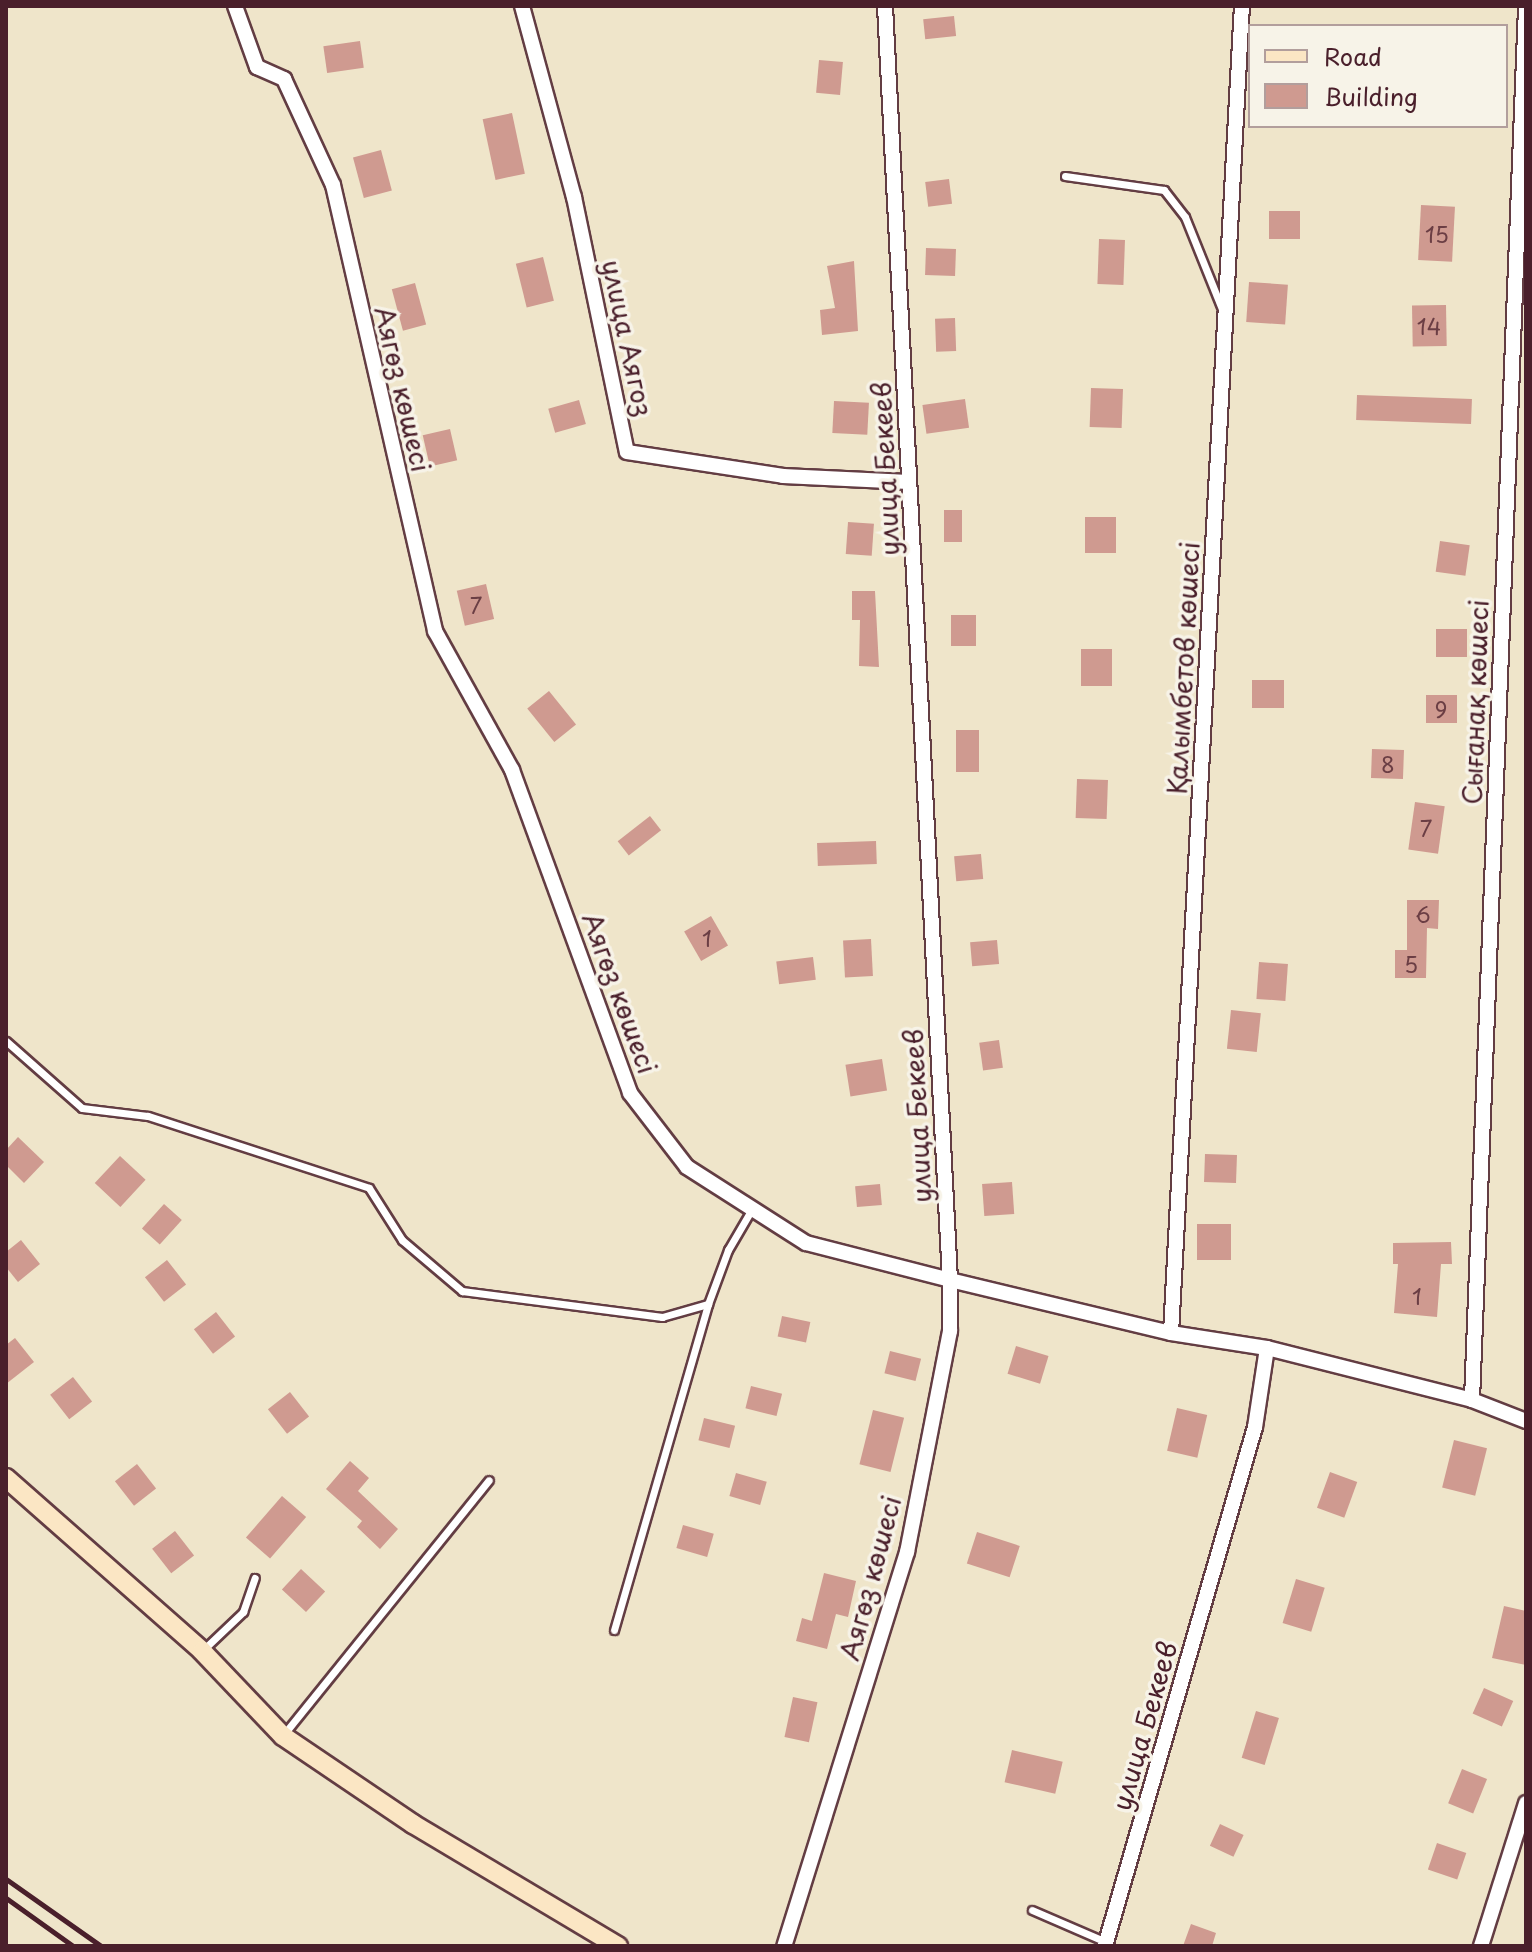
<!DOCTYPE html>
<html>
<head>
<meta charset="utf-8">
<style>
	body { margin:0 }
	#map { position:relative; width:1532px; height:1952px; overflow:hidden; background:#efe5ca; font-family:"Playpen Sans",sans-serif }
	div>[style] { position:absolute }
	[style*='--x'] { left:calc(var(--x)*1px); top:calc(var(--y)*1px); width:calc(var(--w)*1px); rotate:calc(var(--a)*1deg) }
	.building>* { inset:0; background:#cf9a90; transform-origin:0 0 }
	.roads { filter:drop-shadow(2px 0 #633d43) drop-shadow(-2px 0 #633d43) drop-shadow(0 2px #633d43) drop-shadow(0 -2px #633d43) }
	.lane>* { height:7px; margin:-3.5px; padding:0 3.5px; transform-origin:3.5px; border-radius:3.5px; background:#fff }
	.street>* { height:14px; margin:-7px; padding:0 7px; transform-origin:7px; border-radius:7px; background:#fff }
	.secondary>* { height:18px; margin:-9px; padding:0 9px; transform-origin:9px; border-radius:9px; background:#fbe6c4 }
	.rail>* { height:5px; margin:-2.5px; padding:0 2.5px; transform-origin:2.5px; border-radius:2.5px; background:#4a1f2b }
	span { translate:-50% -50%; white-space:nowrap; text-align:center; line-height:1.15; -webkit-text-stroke:7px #f7f3e8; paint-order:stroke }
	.number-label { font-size:22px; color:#6b3e44 }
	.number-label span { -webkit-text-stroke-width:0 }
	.street-label { font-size:26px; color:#4a1f2b }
	.frame { position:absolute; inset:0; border:8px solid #4a1f2b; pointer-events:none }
	.legend { position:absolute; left:1248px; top:24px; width:260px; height:104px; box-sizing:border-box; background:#f7f3e8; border:2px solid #b29e9c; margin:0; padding:10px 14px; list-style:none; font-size:24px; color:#4a1f2b }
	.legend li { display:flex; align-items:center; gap:16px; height:40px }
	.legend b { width:40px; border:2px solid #b29e9c }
</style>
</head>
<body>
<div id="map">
	<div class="building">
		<div style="left:954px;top:16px;width:20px;height:31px;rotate:84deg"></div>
		<div style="left:360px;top:41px;width:27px;height:37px;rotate:82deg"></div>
		<div style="left:819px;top:60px;width:24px;height:33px;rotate:5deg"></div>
		<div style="left:512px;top:113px;width:62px;height:30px;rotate:78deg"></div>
		<div style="left:381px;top:150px;width:42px;height:29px;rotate:75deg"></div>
		<div style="left:949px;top:179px;width:25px;height:24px;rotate:83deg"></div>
		<div style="left:1421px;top:205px;width:34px;height:55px;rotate:3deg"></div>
		<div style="left:1269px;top:211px;width:31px;height:28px"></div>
		<div style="left:1099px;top:239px;width:26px;height:45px;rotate:2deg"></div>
		<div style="left:926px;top:248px;width:30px;height:27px;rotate:2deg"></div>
		<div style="left:543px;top:257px;width:45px;height:28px;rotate:76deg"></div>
		<div style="clip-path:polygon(854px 261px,858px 331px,822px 335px,820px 310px,835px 308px,827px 266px)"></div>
		<div style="left:1249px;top:282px;width:39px;height:40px;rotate:4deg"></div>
		<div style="left:415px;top:283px;width:43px;height:24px;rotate:75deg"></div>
		<div style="left:1446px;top:305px;width:41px;height:34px;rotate:89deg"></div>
		<div style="left:955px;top:318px;width:33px;height:20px;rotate:88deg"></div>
		<div style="left:1091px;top:388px;width:32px;height:39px;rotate:2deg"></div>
		<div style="left:1357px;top:395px;width:115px;height:25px;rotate:2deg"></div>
		<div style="left:965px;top:399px;width:29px;height:43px;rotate:82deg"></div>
		<div style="left:579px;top:400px;width:25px;height:32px;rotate:74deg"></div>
		<div style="left:834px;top:401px;width:35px;height:32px;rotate:3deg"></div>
		<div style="left:450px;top:429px;width:32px;height:28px;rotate:77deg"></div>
		<div style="left:944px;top:510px;width:18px;height:32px"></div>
		<div style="left:1085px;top:517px;width:31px;height:36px"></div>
		<div style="left:848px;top:522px;width:26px;height:32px;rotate:4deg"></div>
		<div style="left:1440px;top:541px;width:30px;height:31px;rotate:8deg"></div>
		<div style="left:486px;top:584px;width:36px;height:30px;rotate:77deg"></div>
		<div style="clip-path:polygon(852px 591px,875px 591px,879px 667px,859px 666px,860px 620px,852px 620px)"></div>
		<div style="left:951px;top:615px;width:25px;height:31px"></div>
		<div style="left:1436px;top:629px;width:31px;height:28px"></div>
		<div style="left:1081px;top:649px;width:31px;height:37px"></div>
		<div style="left:1252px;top:680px;width:32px;height:28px"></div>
		<div style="left:549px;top:691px;width:43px;height:28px;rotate:51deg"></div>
		<div style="left:1426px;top:695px;width:31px;height:28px"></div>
		<div style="left:956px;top:730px;width:23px;height:42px"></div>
		<div style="left:1372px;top:749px;width:32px;height:29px;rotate:2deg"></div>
		<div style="left:1077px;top:779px;width:31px;height:39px;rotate:2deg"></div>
		<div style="left:1415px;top:802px;width:30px;height:48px;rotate:8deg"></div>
		<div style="left:650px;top:816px;width:18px;height:41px;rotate:52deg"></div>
		<div style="left:876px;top:841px;width:23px;height:59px;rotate:88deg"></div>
		<div style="left:981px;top:854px;width:25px;height:27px;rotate:85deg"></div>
		<div style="clip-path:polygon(1407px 900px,1439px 900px,1438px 929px,1427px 928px,1426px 978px,1395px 978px,1395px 950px,1407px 950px)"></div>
		<div style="left:711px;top:916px;width:34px;height:31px;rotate:60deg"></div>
		<div style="left:871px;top:939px;width:37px;height:28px;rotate:87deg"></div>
		<div style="left:997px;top:940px;width:24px;height:27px;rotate:85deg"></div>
		<div style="left:813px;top:957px;width:23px;height:37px;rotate:83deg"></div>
		<div style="left:1259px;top:962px;width:29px;height:37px;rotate:4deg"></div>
		<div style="left:1231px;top:1010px;width:30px;height:39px;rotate:6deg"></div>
		<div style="left:999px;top:1040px;width:28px;height:20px;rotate:82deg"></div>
		<div style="left:882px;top:1059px;width:32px;height:37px;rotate:81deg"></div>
		<div style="clip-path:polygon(18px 1137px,44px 1162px,24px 1183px,6px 1165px,6px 1150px)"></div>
		<div style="left:1205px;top:1154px;width:32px;height:28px;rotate:2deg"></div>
		<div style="left:120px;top:1156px;width:35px;height:37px;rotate:43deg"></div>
		<div style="left:1012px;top:1182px;width:32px;height:30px;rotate:86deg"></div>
		<div style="left:880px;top:1184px;width:21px;height:25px;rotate:85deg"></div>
		<div style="left:164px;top:1204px;width:24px;height:33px;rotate:42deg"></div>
		<div style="left:1197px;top:1224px;width:34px;height:36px"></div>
		<div style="clip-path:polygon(21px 1240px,40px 1264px,18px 1282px,6px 1267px,6px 1252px)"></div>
		<div style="clip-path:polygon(1451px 1242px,1452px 1264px,1441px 1264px,1437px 1317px,1394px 1313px,1398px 1264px,1393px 1264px,1393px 1243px)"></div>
		<div style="left:167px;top:1260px;width:31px;height:28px;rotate:52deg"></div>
		<div style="left:216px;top:1312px;width:31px;height:28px;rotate:52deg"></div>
		<div style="left:782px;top:1316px;width:29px;height:21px;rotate:12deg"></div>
		<div style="clip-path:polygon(15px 1338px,34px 1362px,6px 1384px,6px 1345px)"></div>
		<div style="left:1016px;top:1346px;width:34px;height:29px;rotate:17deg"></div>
		<div style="left:890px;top:1351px;width:32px;height:23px;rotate:14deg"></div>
		<div style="left:73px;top:1377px;width:31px;height:29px;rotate:52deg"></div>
		<div style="left:751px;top:1386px;width:32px;height:23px;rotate:14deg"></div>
		<div style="left:290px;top:1392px;width:31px;height:28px;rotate:52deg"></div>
		<div style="left:1177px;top:1408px;width:31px;height:44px;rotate:13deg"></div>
		<div style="left:873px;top:1410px;width:32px;height:56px;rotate:14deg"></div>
		<div style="left:704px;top:1418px;width:32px;height:23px;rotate:14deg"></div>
		<div style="left:1454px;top:1440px;width:34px;height:49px;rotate:14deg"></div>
		<div style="clip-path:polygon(350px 1461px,369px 1478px,358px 1491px,398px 1529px,380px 1549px,357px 1527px,362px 1521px,326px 1489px)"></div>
		<div style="left:137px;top:1464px;width:31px;height:28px;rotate:52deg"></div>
		<div style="left:1330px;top:1472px;width:29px;height:38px;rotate:20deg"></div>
		<div style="left:736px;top:1473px;width:32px;height:24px;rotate:16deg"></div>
		<div style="left:282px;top:1496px;width:32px;height:55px;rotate:41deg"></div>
		<div style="left:683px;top:1525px;width:32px;height:24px;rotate:16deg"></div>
		<div style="left:175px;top:1531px;width:31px;height:29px;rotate:52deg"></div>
		<div style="left:977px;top:1532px;width:45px;height:33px;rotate:18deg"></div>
		<div style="left:301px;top:1569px;width:33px;height:28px;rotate:43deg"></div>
		<div style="clip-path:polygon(824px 1573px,856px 1581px,848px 1617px,836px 1614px,827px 1649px,796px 1641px,802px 1618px,812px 1621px)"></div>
		<div style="left:1296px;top:1579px;width:30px;height:46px;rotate:17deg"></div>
		<div style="clip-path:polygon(1504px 1606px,1526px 1611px,1526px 1665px,1492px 1658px)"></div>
		<div style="left:1484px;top:1688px;width:32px;height:28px;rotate:24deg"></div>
		<div style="left:793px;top:1697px;width:25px;height:41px;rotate:12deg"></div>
		<div style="left:1256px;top:1711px;width:24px;height:49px;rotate:17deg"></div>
		<div style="left:1012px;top:1750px;width:52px;height:33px;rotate:13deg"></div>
		<div style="left:1462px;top:1769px;width:27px;height:37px;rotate:22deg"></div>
		<div style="left:1220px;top:1824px;width:26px;height:24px;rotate:25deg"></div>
		<div style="left:1437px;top:1843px;width:31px;height:28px;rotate:19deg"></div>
		<div style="clip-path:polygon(1191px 1924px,1216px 1933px,1212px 1946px,1183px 1946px)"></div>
	</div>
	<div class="roads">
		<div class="lane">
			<div style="--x:1065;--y:176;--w:100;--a:8"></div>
			<div style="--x:1164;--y:190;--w:34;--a:52"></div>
			<div style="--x:1185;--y:217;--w:99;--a:68.1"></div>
			<div style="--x:6;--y:1041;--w:101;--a:41.4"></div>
			<div style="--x:82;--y:1108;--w:66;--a:6.9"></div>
			<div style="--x:148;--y:1116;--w:232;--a:18"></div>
			<div style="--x:369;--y:1188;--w:62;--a:57.6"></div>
			<div style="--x:402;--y:1240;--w:79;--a:40.4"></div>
			<div style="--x:462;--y:1291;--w:202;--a:7.4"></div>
			<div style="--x:662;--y:1317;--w:48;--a:-15.8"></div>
			<div style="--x:614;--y:1630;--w:339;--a:-73.9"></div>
			<div style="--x:708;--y:1304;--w:58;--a:-69.7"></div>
			<div style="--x:728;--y:1250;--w:48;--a:-59.7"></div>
			<div style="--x:204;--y:1649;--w:54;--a:-43.5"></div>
			<div style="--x:243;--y:1612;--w:36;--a:-71"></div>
			<div style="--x:284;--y:1734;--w:326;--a:-51.1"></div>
			<div style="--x:1032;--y:1910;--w:81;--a:23.4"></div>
		</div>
		<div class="street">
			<div style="--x:235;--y:6;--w:65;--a:70.2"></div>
			<div style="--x:257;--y:67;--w:30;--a:24"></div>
			<div style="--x:284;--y:79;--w:117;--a:65.2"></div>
			<div style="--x:333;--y:185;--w:458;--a:77.1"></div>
			<div style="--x:435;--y:631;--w:159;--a:61"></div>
			<div style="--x:512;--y:770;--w:344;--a:69.9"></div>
			<div style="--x:630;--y:1093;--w:93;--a:52.4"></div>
			<div style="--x:687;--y:1167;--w:141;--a:32.6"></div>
			<div style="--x:806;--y:1243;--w:149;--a:14.4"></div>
			<div style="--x:950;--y:1280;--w:51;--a:90"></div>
			<div style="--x:950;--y:1331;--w:225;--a:101"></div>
			<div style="--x:907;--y:1552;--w:413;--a:107.3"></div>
			<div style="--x:522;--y:6;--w:198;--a:74.8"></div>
			<div style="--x:574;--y:197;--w:260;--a:78.3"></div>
			<div style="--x:627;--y:452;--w:158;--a:8.7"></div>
			<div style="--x:783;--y:476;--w:126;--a:2.7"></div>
			<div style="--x:885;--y:6;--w:1276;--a:87.08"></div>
			<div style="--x:950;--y:1280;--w:227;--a:13.5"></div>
			<div style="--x:1171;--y:1333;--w:97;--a:8.9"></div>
			<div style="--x:1267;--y:1348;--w:80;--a:98.6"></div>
			<div style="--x:1255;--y:1427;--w:540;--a:106.12"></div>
			<div style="--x:1171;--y:1333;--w:1329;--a:-86.94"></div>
			<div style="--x:1267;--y:1348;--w:211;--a:14.2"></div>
			<div style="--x:1472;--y:1400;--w:58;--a:21.3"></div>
			<div style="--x:1472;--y:1400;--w:1395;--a:-87.78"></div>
			<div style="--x:1481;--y:1946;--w:150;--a:-72.5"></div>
		</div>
		<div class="secondary">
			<div style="--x:6;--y:1478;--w:261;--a:41.4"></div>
			<div style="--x:202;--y:1651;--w:117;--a:46.4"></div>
			<div style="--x:283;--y:1736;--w:157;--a:34.1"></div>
			<div style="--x:413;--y:1824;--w:239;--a:30.8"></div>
		</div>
	</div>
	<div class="rail">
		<div style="--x:6;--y:1879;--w:116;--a:35.2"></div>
		<div style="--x:6;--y:1898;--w:82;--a:35.6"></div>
	</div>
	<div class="number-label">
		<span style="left:1437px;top:234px">15</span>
		<span style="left:1429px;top:326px">14</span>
		<span style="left:476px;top:605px">7</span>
		<span style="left:1441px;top:709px">9</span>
		<span style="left:1388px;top:764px">8</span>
		<span style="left:1426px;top:828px">7</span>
		<span style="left:1423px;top:914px">6</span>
		<span style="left:707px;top:938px">1</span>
		<span style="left:1411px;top:964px">5</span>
		<span style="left:1417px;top:1296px">1</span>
	</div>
	<div class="street-label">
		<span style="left:628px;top:338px;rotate:78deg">улица Аягоз</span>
		<span style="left:403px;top:389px;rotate:77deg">Аягөз көшесі</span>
		<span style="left:885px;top:469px;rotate:-93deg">улица Бекеев</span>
		<span style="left:1183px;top:668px;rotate:-87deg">Қалымбетов көшесі</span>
		<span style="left:1475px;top:702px;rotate:-88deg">Сығанақ көшесі</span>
		<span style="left:620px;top:993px;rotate:70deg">Аягөз көшесі</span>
		<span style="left:917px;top:1116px;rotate:-93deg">улица Бекеев</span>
		<span style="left:870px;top:1578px;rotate:-75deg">Аягөз көшесі</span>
		<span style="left:1144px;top:1726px;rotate:-74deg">улица Бекеев</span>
	</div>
	<div class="frame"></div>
	<ul class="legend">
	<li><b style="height:10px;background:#fbe6c4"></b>Road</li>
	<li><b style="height:22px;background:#cf9a90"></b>Building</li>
	</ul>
</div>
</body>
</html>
